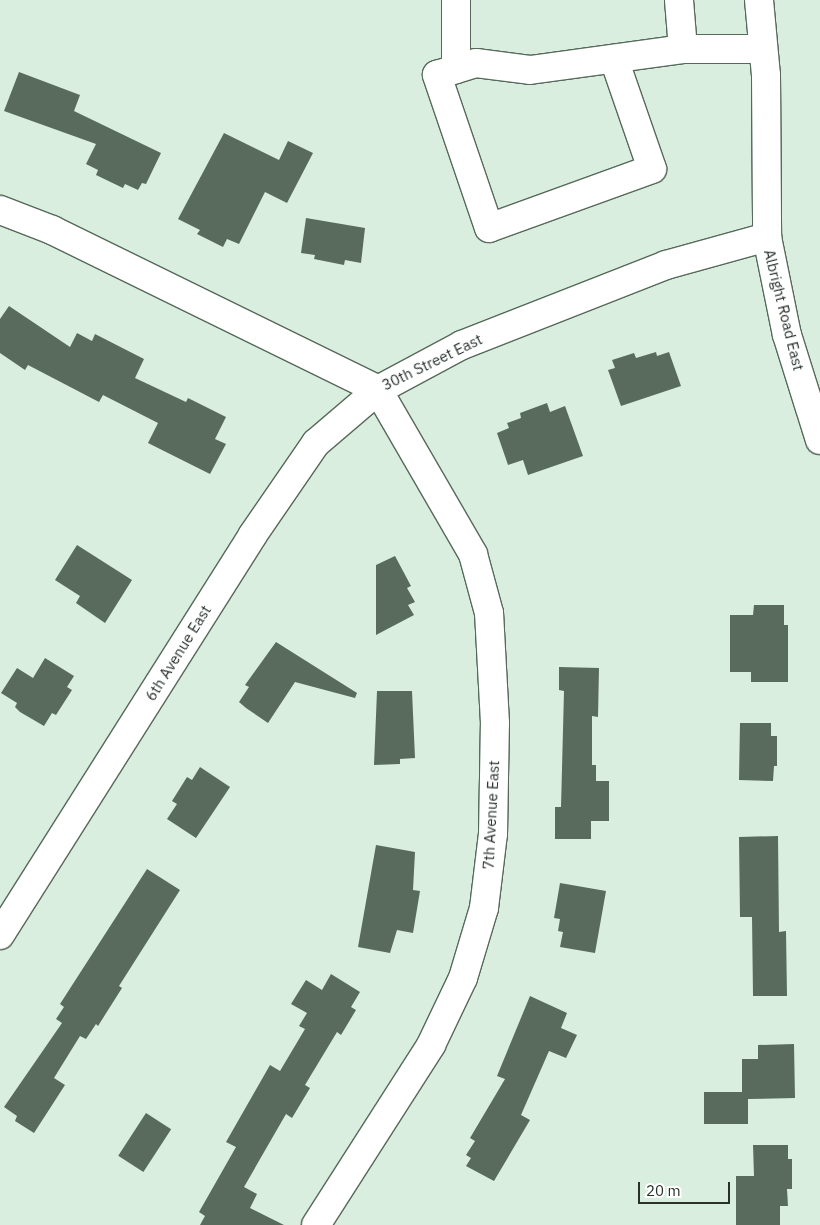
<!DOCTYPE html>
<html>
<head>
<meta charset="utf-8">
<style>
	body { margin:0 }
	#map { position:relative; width:820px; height:1225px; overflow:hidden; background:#d9eede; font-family:"IBM Plex Sans",sans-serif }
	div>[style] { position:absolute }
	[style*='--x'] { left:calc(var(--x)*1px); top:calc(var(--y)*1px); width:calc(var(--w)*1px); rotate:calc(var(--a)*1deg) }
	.building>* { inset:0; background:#586b5d; transform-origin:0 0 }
	.roads { filter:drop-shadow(1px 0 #56695b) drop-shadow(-1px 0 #56695b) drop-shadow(0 1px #56695b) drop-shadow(0 -1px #56695b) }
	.minor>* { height:28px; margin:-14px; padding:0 14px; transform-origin:14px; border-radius:14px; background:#fff }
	span { translate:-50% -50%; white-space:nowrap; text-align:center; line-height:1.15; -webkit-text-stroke:5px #fff; paint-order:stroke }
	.street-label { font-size:15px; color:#28302a }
	.scale { position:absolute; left:638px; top:1182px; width:92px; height:22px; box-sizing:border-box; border:2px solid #28302a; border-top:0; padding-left:6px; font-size:15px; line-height:18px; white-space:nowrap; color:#28302a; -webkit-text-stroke:4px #fff; paint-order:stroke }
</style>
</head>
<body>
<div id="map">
	<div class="building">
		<div style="clip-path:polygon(19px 72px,80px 95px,74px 111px,161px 153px,146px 184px,142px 183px,138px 190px,125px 184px,123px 188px,96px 175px,98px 170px,86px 164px,96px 144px,4px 111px)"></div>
		<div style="clip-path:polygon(224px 133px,279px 160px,288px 141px,313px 153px,287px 203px,265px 192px,239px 244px,227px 239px,223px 247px,197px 234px,200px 230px,178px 219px)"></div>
		<div style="clip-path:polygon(306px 218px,365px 228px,361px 263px,345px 260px,344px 265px,314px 259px,315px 255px,301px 253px)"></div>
		<div style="clip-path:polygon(9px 306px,70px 347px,77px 333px,92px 341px,95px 334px,144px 359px,135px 378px,186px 402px,188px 398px,226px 417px,215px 439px,226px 444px,210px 474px,148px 443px,158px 423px,103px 395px,99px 402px,28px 365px,25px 370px,0 353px,0 319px)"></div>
		<div style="clip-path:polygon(656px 352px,657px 356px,669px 352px,681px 386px,621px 406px,608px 370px,615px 368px,612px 360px,634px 353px,636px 358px)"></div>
		<div style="clip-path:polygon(547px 403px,550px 412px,565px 406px,583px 456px,528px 475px,523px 460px,508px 465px,497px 433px,509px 428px,507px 423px,521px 418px,520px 413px)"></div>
		<div style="clip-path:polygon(77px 545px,132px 580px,105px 623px,76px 603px,80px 596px,55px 580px)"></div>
		<div style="clip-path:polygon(395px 556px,411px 586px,407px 588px,415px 602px,408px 605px,414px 615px,376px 635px,376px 565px)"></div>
		<div style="clip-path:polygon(754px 605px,784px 605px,784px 625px,788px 625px,788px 682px,751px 682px,751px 672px,730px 672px,730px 615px,753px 615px)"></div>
		<div style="clip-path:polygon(276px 642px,357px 693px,355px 698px,295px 682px,268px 723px,246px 708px,239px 702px,249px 687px,245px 685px)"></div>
		<div style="clip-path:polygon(45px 658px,74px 676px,67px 687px,72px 690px,56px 715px,52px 713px,44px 726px,20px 712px,15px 707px,17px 703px,1px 693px,17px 668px,33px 678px)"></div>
		<div style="clip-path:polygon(559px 667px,599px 668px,598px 717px,592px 716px,592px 765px,596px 765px,596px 781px,609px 781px,609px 821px,591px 821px,591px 839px,555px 839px,555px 807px,561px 807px,564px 691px,559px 690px)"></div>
		<div style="clip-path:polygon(377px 691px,412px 691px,415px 758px,400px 759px,400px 764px,374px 765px)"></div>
		<div style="clip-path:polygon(740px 723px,771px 723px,771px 736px,777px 736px,777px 766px,774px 766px,773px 781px,739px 780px)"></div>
		<div style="clip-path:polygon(200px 767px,230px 787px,196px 838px,167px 819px,177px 804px,172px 801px,187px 777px,192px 780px)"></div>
		<div style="clip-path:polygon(778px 836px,779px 932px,786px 931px,787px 996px,753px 996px,752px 917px,740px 917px,739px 837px)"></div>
		<div style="clip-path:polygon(376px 845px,415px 852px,413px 890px,420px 891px,413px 933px,397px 930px,390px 953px,358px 947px)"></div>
		<div style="clip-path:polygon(147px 869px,180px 890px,119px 986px,122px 988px,98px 1026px,96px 1024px,86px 1039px,80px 1036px,54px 1078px,65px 1085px,34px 1133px,15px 1121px,17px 1116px,4px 1107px,62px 1023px,56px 1019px,64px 1007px,60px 1004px)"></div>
		<div style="clip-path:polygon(560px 883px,606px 891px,595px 953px,560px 947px,563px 932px,558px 931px,560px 919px,554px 918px)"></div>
		<div style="clip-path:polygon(331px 974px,360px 992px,351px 1007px,356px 1010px,341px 1035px,337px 1032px,305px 1085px,310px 1088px,292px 1118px,286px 1114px,244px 1187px,257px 1194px,250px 1208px,284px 1225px,200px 1225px,205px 1216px,199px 1212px,236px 1147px,226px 1142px,270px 1065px,280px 1071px,305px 1029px,299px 1026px,307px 1013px,291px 1004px,306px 980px,322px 990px)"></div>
		<div style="clip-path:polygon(530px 996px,567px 1013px,561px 1028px,577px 1035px,566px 1058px,549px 1051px,521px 1115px,530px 1120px,494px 1181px,466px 1166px,471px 1158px,466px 1155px,475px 1141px,470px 1138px,505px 1079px,497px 1076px)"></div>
		<div style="clip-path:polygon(794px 1044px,795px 1098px,748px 1099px,748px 1124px,704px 1124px,704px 1092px,742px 1092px,742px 1059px,758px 1059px,758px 1045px)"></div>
		<div style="left:146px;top:1113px;width:30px;height:51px;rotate:33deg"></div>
		<div style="clip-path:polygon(753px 1145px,788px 1145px,788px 1159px,792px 1159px,792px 1189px,787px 1189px,788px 1206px,780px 1206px,780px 1225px,736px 1225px,736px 1176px,754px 1176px)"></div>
	</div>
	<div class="roads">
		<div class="minor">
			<div style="--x:456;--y:0;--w:69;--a:90"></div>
			<div style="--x:759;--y:0;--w:75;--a:84.7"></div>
			<div style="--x:766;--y:75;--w:162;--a:89.6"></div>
			<div style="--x:767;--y:237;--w:100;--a:78.5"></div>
			<div style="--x:787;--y:335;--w:110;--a:72.6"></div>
			<div style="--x:683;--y:49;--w:80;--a:0"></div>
			<div style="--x:614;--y:59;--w:116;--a:70.9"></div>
			<div style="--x:652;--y:169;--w:173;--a:160.1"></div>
			<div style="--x:489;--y:228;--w:162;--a:-108.8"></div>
			<div style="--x:437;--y:75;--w:41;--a:-17.1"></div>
			<div style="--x:476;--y:63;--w:54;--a:7.4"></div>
			<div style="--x:530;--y:70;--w:154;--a:-7.8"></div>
			<div style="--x:683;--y:49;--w:49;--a:-94.7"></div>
			<div style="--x:0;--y:210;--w:56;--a:21"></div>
			<div style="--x:52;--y:230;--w:363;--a:26.1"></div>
			<div style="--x:0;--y:935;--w:472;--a:-57.7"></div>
			<div style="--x:252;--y:536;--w:113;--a:-55.5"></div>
			<div style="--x:316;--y:443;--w:82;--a:-40.5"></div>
			<div style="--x:378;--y:390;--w:95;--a:-28.2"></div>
			<div style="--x:462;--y:345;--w:219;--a:-21.4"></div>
			<div style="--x:666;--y:265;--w:105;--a:-15.5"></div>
			<div style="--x:316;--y:1225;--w:214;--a:-57.4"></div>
			<div style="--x:431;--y:1045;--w:74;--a:-64.5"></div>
			<div style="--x:463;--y:978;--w:73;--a:-73.3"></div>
			<div style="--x:484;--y:908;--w:75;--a:-83.1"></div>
			<div style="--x:493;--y:834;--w:111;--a:-89"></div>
			<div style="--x:495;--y:723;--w:110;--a:-93.1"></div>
			<div style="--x:489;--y:613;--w:61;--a:-105.2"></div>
			<div style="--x:473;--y:554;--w:190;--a:-120.1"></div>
		</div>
	</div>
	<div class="street-label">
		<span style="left:784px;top:310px;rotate:76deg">Albright Road East</span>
		<span style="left:432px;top:362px;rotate:-26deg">30th Street East</span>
		<span style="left:178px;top:653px;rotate:-58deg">6th Avenue East</span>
		<span style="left:491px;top:815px;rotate:-87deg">7th Avenue East</span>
	</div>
	<div class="scale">20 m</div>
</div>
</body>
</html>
